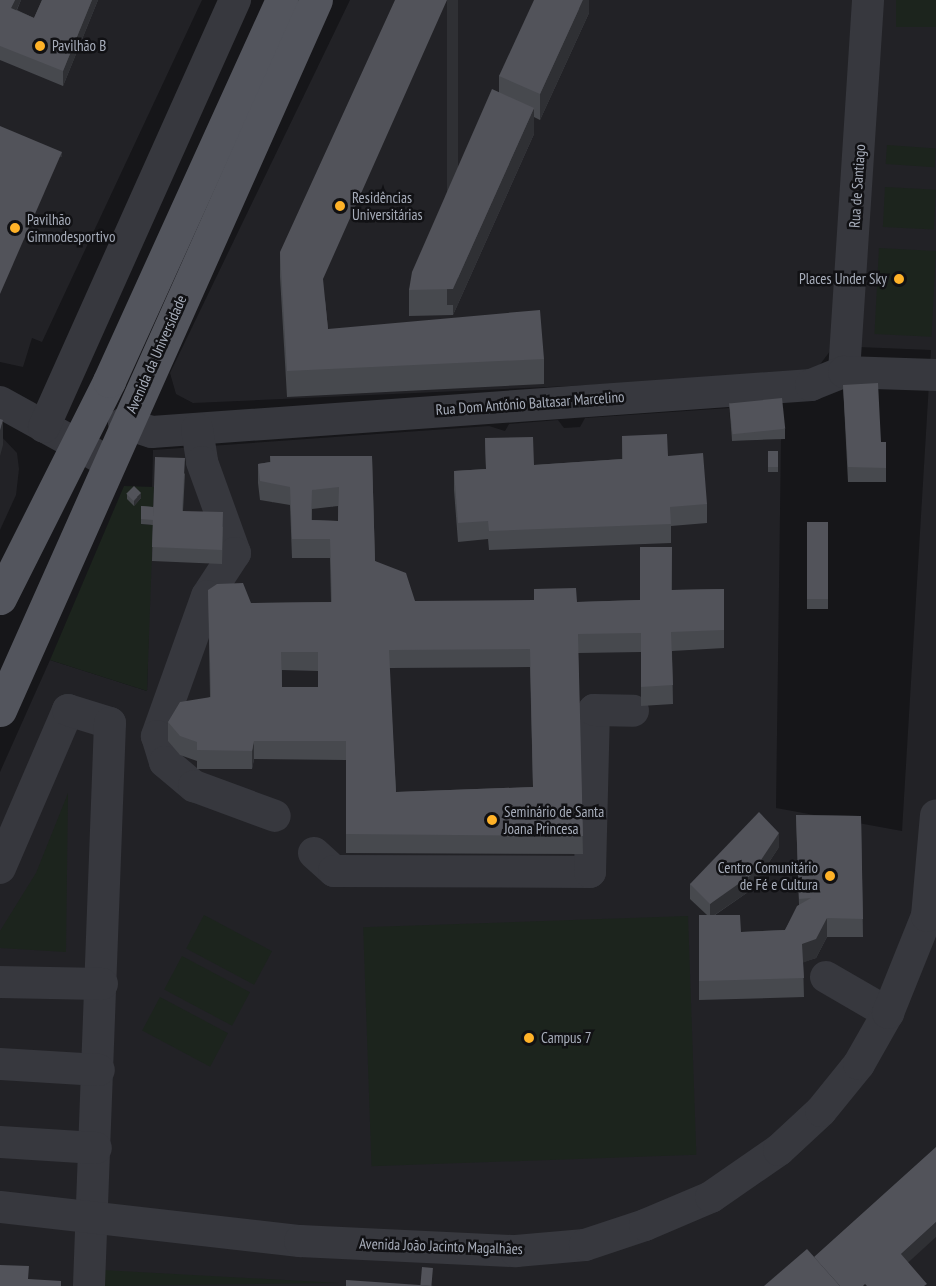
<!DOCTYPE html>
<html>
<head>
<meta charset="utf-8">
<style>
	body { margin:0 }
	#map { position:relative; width:936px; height:1286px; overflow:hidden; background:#161619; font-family:"PT Sans Narrow",sans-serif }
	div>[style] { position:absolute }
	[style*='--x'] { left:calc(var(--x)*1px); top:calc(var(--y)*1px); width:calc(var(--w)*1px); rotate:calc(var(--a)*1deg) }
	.built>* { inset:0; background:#222226 }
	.green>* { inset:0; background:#1c241d; transform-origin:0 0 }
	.minor>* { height:32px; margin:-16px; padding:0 16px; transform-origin:16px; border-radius:16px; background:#37383e }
	.major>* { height:33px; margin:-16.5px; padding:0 16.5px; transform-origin:16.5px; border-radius:16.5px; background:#53555d }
	.wall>* { inset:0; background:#47494e; transform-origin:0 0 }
	.shaded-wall>* { inset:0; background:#2f3034; transform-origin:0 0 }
	.building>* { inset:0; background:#52535a; transform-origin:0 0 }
	.dots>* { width:16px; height:16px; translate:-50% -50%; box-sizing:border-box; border:3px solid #111114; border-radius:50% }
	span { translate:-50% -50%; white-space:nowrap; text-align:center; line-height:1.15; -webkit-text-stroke:5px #111114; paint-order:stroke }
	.poi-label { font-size:15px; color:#a7adba }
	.left { translate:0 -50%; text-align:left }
	.right { translate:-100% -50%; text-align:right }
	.street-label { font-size:15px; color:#a7adba }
</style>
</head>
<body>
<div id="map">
	<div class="built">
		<div style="clip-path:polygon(0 0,202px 0,42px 342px,32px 338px,23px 367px,0 362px)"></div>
		<div style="clip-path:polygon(350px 0,936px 0,936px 1286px,0 1286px,0 772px,50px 660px,147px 691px,153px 450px,489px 426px,505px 431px,509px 424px,558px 420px,564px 428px,580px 427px,585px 418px,729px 408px,732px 441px,781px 439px,776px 808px,902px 831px,931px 350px,834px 346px,818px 367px,793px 376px,193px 403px,176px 394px,170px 373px)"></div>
		<div style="clip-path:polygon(0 435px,17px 453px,19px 469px,16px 495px,0 530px)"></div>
	</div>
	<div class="green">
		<div style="left:896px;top:0;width:40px;height:27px"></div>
		<div style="left:887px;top:145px;width:49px;height:19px;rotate:4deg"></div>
		<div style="left:885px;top:187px;width:51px;height:40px;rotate:3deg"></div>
		<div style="left:879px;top:248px;width:57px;height:86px;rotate:3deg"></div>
		<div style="clip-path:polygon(124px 486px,154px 487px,153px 512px,141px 524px,153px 525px,147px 691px,50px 660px)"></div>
		<div style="clip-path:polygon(68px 793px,66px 952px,0 948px,0 931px,36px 873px)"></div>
		<div style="left:204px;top:915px;width:77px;height:38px;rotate:28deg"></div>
		<div style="left:688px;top:916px;width:239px;height:325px;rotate:88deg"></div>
		<div style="left:182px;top:956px;width:77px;height:38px;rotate:28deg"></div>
		<div style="left:160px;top:997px;width:77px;height:38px;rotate:28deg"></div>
		<div style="clip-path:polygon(102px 1270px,339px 1283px,101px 1286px)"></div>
	</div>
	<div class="minor">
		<div style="--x:844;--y:372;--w:373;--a:-86.3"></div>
		<div style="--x:0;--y:402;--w:122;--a:28.9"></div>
		<div style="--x:124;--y:423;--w:29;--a:18"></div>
		<div style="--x:152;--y:432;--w:661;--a:-4.08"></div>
		<div style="--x:811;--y:385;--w:35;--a:-22"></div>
		<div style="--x:844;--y:372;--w:92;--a:1.9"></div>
		<div style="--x:44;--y:427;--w:468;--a:-65.9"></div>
		<div style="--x:197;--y:429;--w:33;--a:81"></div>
		<div style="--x:202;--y:462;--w:97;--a:70.1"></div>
		<div style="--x:235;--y:553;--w:51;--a:123.1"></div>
		<div style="--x:207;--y:596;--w:149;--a:109.7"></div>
		<div style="--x:157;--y:736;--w:27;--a:73"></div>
		<div style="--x:165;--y:762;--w:38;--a:40"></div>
		<div style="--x:194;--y:786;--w:86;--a:20.3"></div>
		<div style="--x:314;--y:853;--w:27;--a:42"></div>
		<div style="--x:334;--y:871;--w:256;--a:0.2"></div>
		<div style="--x:590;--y:872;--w:162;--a:-88.6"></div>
		<div style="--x:594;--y:710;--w:39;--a:1"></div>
		<div style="--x:0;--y:868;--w:172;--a:-66.7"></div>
		<div style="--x:68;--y:710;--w:44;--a:17.2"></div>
		<div style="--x:110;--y:723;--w:563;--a:92.14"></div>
		<div style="--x:826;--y:977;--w:72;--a:30.1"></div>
		<div style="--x:0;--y:982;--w:102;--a:1.1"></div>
		<div style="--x:0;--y:1064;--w:99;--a:3.5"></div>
		<div style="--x:0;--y:1142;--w:96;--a:3.6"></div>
		<div style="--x:0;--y:1207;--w:302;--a:6.5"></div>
		<div style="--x:300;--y:1241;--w:216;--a:2.7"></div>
		<div style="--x:516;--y:1251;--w:69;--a:-5"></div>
		<div style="--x:585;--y:1245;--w:63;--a:-18.4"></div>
		<div style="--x:645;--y:1225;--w:72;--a:-23"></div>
		<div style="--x:711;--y:1197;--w:83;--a:-34.7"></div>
		<div style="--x:779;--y:1150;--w:57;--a:-42.9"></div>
		<div style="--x:821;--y:1111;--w:60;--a:-51"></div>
		<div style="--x:859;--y:1064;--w:59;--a:-60.4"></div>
		<div style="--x:888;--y:1013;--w:105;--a:-68.1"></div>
		<div style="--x:927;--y:916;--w:101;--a:-84.9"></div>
	</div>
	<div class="major">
		<div style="--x:0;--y:598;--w:243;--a:-63.3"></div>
		<div style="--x:109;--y:381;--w:418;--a:-65.6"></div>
		<div style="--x:0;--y:710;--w:777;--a:-66.01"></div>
	</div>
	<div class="wall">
		<div style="clip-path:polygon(0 0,21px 0,17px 10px,34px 18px,42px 0,98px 0,63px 86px,0 60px)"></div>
		<div style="clip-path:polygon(589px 0,589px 13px,540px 120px,534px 117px,534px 134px,453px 315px,409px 316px,409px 290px,499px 92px,499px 76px)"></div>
		<div style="clip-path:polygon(280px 252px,325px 300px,328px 329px,544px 359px,544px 384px,287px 397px,280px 277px)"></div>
		<div style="clip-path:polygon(843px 385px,881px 442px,886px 442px,886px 482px,848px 482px)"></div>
		<div style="clip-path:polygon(729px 403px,785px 429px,785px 439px,732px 441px)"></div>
		<div style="clip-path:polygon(622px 436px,668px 456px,707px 504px,707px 523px,671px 526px,671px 543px,489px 550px,488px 539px,458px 542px,454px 490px,454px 471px,486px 469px,485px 438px,534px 465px,622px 459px)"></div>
		<div style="left:768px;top:451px;width:10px;height:21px"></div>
		<div style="clip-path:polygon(evenodd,270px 456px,372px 456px,375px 561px,415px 601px,577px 602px,640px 600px,672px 547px,672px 590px,724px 589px,724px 648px,672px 651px,673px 704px,641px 706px,641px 652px,578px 653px,583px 854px,346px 853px,346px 760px,254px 759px,252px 769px,197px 769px,197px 761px,180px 755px,168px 741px,168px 722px,210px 697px,208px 590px,251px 603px,331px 602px,330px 558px,292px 558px,290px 505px,260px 500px,258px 483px,258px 464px,270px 462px,270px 456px,338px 506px,338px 521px,312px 520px,312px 509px,338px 506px,270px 456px,530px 667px,533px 787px,396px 792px,389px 668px,530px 667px,270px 456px,282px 670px,318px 671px,318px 687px,282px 687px,282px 670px)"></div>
		<div style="clip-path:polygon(185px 473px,183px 511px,223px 527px,222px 564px,152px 561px,153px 525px,141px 524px,141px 506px,153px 507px)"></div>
		<div style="clip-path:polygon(127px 494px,141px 498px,134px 506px,127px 499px)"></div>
		<div style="left:807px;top:522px;width:21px;height:87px"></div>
		<div style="clip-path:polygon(796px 815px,861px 816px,863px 937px,827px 937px,816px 958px,803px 962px,804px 997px,699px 1000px,699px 915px,707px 915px,690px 899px,690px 884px,779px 847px,751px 890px,715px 915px,741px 932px,785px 930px,799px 905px)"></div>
	</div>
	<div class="shaded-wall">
		<div style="clip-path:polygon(15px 0,21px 0,11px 22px,11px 8px)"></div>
		<div style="clip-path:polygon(92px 0,98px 0,63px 86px,63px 71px)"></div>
		<div style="left:447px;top:0;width:11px;height:305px"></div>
		<div style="clip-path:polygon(583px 0,589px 0,589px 13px,540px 120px,540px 94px)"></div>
		<div style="clip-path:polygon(534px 108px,534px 134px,453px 315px,453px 289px)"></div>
		<div style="left:62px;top:152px;width:5px;height:155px;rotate:90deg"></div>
		<div style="clip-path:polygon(3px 420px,3px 445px,0 456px,0 431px)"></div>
		<div style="clip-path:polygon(141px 493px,141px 498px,134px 506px,134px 501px)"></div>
		<div style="clip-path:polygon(254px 741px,254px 759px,252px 769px,252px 751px)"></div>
		<div style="clip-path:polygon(779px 833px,779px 847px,751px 890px,710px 918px,710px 904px)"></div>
		<div style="clip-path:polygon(827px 918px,827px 937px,816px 958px,802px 963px,802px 944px)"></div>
		<div style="clip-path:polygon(936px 1222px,936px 1237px,901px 1269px,901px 1254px)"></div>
	</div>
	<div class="building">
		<div style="clip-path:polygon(0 0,15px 0,11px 8px,34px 18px,42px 0,92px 0,63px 71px,0 46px)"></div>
		<div style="clip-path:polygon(395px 0,447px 0,323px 279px,328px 329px,540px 310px,544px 359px,287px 371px,280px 252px)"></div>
		<div style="clip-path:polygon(534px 0,583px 0,540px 94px,499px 76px)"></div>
		<div style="clip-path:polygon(492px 89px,534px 108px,453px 289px,409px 290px,412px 272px)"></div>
		<div style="clip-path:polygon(0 126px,62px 152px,0 294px)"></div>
		<div style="clip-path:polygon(878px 383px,881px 442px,886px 442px,886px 468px,848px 467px,843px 385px)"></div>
		<div style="left:782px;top:398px;width:31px;height:53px;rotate:84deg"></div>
		<div style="clip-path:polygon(0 419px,3px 420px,0 431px)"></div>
		<div style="clip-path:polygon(667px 434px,668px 456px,703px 453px,707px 504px,670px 507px,671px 524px,489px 531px,488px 521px,458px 523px,454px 471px,486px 469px,485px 438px,533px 437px,534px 465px,623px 459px,622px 436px)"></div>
		<div style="left:768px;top:451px;width:10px;height:16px"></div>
		<div style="clip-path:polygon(evenodd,270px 456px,372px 456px,375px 561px,406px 573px,415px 601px,534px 600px,534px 589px,576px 588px,577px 602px,640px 600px,640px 547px,672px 547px,671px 590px,724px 589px,724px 630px,671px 632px,673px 685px,641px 687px,641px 633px,578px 634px,583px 836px,346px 834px,346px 741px,254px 741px,252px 751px,197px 750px,197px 742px,180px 736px,168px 722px,180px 702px,211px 697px,208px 590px,217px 584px,243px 583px,251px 603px,332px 602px,330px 539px,292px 539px,290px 487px,260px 481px,258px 464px,271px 462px,270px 456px,339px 487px,338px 521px,311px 520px,312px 490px,339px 487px,270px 456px,530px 649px,533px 787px,396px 792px,389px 650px,530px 649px,270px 456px,281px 652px,318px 652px,318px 687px,282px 687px,281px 652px)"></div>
		<div style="clip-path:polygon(155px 457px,185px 458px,182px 511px,223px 512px,222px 550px,152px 547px)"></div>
		<div style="left:134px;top:486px;width:10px;height:11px;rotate:45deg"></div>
		<div style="clip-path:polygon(141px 506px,153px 507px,153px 520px,141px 519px)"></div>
		<div style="left:807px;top:522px;width:21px;height:77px"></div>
		<div style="clip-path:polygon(759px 812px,779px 833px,751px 875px,710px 904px,690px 884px)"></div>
		<div style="clip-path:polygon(796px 815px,861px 816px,863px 919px,827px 918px,816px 939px,802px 944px,804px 978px,699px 981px,699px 915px,740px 915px,741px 932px,785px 930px,797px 906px,811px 898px,799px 899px)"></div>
		<div style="clip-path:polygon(936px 1147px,936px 1222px,901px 1254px,927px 1284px,924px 1286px,867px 1286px,865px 1284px,863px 1286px,840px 1286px,814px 1257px)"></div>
		<div style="clip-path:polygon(807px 1249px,840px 1286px,764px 1286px)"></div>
		<div style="clip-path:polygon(0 1265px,29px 1266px,28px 1279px,61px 1281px,61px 1286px,0 1286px)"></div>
		<div style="left:422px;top:1267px;width:11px;height:18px;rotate:5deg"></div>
		<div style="clip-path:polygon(346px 1280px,434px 1286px,346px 1286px)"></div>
	</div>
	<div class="dots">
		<div style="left:40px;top:46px;background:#ffb228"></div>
		<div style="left:340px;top:206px;background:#ffb228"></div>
		<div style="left:15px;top:228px;background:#ffb228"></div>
		<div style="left:899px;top:279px;background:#ffb228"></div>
		<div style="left:492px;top:820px;background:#ffb228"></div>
		<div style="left:830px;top:876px;background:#ffb228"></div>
		<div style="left:529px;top:1038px;background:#ffb228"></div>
	</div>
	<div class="poi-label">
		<span class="left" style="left:52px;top:46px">Pavilhão B</span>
		<span class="left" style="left:352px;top:206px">Residências<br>Universitárias</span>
		<span class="left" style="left:27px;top:228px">Pavilhão<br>Gimnodesportivo</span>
		<span class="right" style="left:887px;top:279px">Places Under Sky</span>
		<span class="left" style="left:504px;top:820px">Seminário de Santa<br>Joana Princesa</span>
		<span class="right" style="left:818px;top:876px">Centro Comunitário<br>de Fé e Cultura</span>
		<span class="left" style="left:541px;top:1038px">Campus 7</span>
	</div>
	<div class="street-label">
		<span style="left:857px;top:186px;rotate:-86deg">Rua de Santiago</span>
		<span style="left:156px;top:354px;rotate:-66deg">Avenida da Universidade</span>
		<span style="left:530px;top:403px;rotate:-4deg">Rua Dom António Baltasar Marcelino</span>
		<span style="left:441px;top:1246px;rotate:2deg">Avenida João Jacinto Magalhães</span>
	</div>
</div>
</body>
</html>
